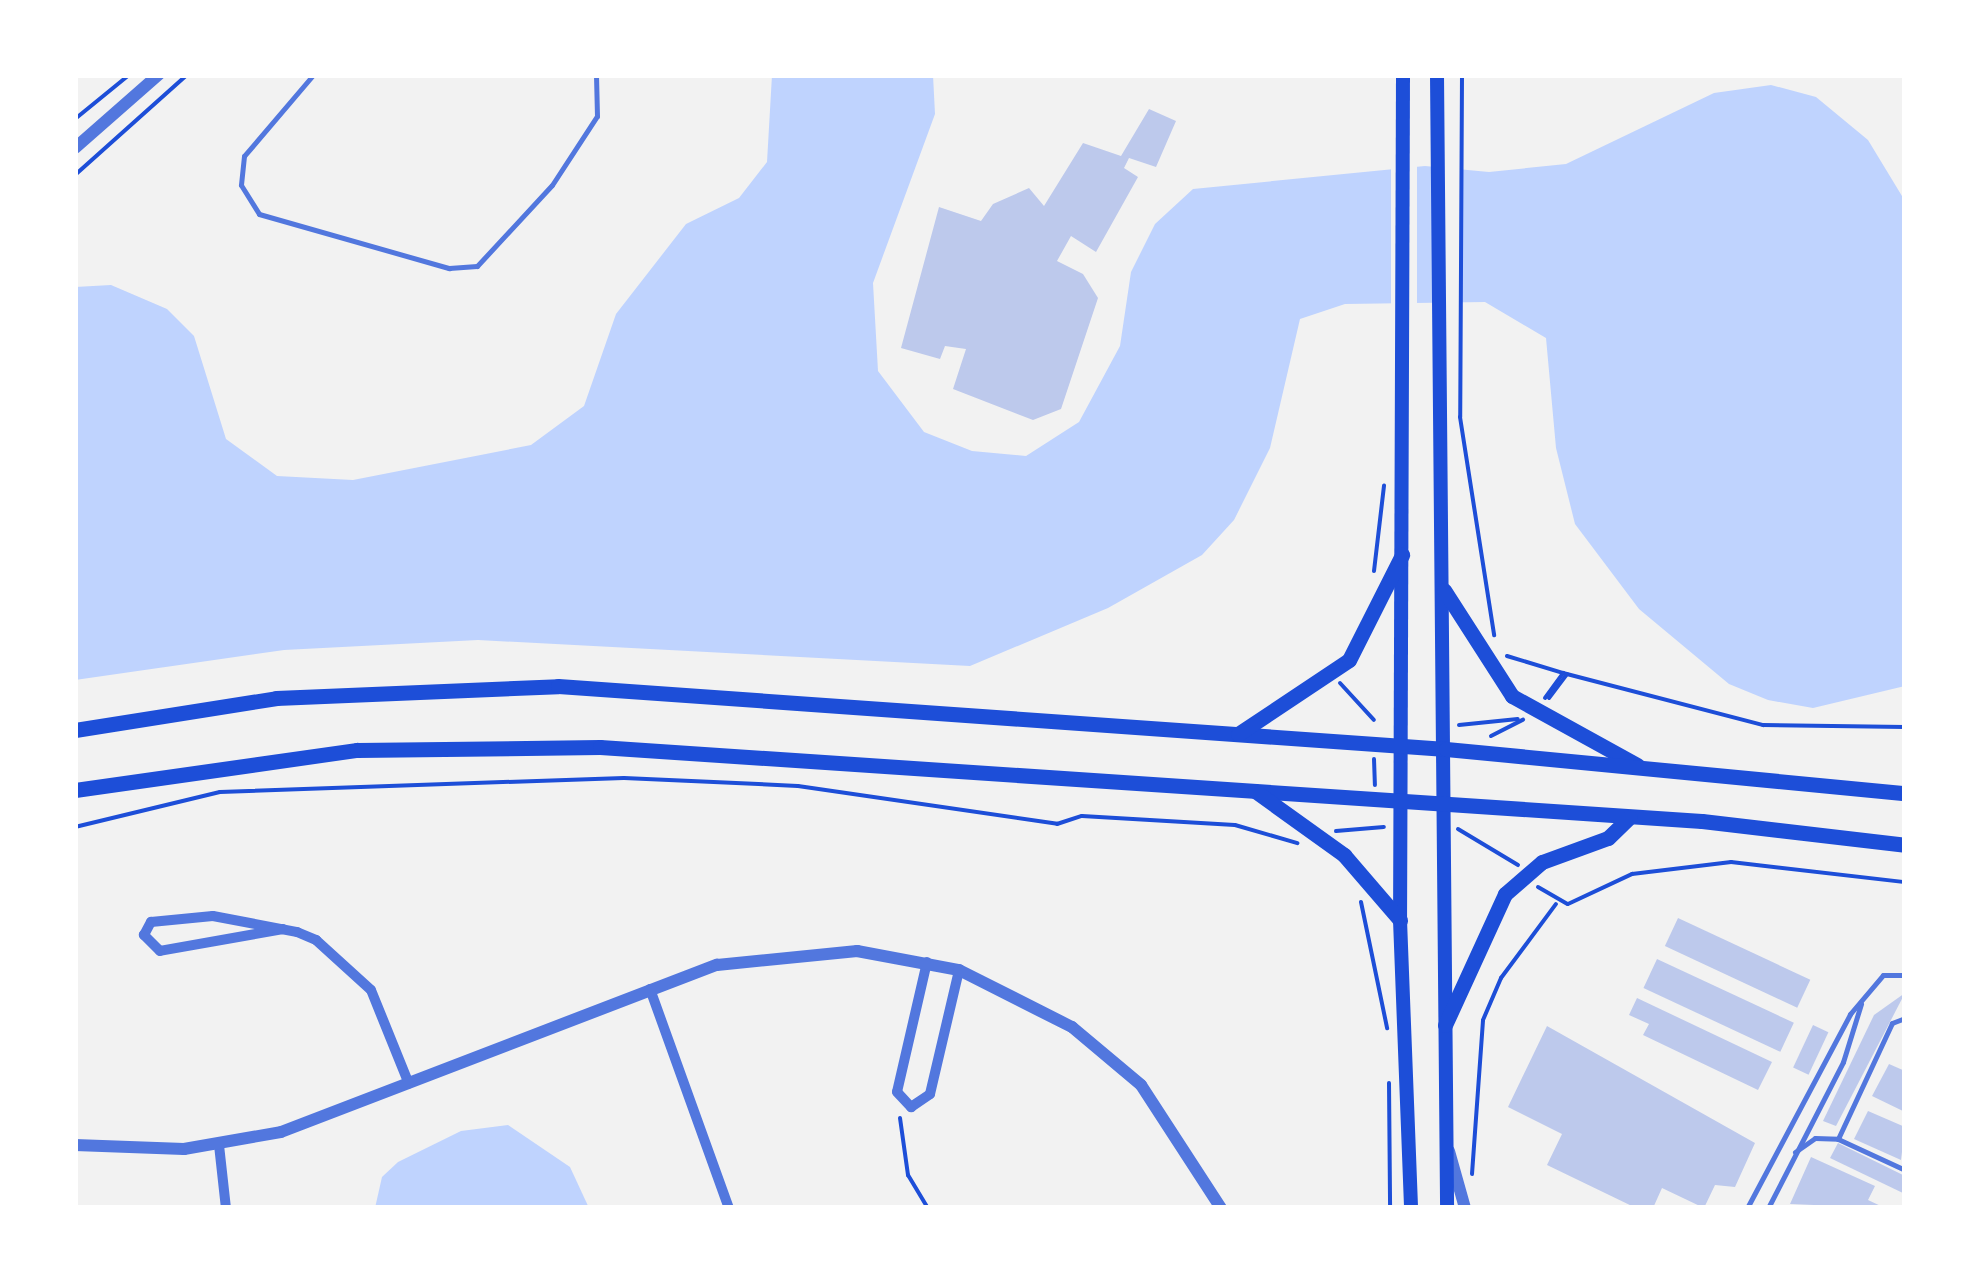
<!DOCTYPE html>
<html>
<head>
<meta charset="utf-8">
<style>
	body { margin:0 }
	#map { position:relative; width:1980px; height:1283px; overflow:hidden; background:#f2f2f2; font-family:"Roboto Condensed",sans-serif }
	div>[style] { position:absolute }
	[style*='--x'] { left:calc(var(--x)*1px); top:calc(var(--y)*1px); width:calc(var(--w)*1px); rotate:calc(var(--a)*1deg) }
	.water>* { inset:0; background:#bfd3fe }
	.pier>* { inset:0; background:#f2f2f2; transform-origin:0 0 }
	.building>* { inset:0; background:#bdc9ec; transform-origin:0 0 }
	.path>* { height:4px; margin:-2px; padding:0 2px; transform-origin:2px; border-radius:2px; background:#1d4ed8 }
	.service>* { height:5px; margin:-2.5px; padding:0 2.5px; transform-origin:2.5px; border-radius:2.5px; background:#5277de }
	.minor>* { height:10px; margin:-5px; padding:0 5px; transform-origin:5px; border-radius:5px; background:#5277de }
	.tertiary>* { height:12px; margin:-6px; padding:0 6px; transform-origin:6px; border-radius:6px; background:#5277de }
	.secondary>* { height:14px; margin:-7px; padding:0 7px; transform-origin:7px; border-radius:7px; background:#1d4ed8 }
	.primary>* { height:15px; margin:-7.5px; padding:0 7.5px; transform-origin:7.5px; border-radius:7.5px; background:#1d4ed8 }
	span { translate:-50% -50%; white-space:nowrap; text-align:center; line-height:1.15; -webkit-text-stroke:10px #fff; paint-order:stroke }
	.frame { position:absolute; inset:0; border:78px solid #fff; pointer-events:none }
</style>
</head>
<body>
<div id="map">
	<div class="water">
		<div style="clip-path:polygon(772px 75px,933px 75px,935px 114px,873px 283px,878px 371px,924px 432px,972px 451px,1026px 456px,1079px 422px,1120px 346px,1131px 272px,1155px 224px,1193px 189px,1425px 166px,1489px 172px,1566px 164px,1714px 93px,1771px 85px,1816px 97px,1868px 140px,1905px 201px,1905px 686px,1813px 708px,1768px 700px,1729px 684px,1639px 609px,1575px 524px,1556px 448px,1546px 338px,1485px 302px,1345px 304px,1300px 319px,1270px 448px,1234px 520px,1202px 555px,1108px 608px,970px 666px,478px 640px,284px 650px,75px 680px,75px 287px,111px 285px,167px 309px,194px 336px,226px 439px,277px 476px,353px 480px,531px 445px,584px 406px,616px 314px,686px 224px,739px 198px,767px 162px)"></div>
		<div style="clip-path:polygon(508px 1125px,570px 1167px,589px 1208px,375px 1208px,382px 1177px,398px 1162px,461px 1131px)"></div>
	</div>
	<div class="pier">
		<div style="left:1417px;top:161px;width:148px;height:26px;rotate:90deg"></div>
		<div style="left:1432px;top:161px;width:28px;height:148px"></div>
	</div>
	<div class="building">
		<div style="clip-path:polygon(1149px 109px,1176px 121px,1156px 167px,1129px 158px,1124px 168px,1138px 177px,1096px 252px,1071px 236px,1057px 261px,1083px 274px,1098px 298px,1061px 409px,1033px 420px,953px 389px,966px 349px,945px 346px,940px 359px,901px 348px,939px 207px,981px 221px,993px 204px,1029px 188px,1044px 206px,1083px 143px,1121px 156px)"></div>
		<div style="left:1678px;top:918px;width:146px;height:31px;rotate:25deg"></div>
		<div style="left:1657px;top:959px;width:151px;height:32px;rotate:25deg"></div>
		<div style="clip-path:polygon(1905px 993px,1836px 1126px,1823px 1121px,1874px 1015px)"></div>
		<div style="clip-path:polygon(1637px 998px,1772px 1062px,1758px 1090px,1643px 1035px,1649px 1024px,1629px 1015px)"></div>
		<div style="left:1813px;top:1025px;width:17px;height:47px;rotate:25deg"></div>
		<div style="clip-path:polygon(1547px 1026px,1755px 1143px,1735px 1187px,1715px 1185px,1704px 1208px,1662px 1188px,1653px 1208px,1636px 1208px,1547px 1165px,1562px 1134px,1508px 1107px)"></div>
		<div style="clip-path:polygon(1889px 1064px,1905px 1071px,1905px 1112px,1872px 1096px)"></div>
		<div style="clip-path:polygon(1868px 1111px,1905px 1127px,1901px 1160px,1854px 1139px)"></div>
		<div style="clip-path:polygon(1838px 1143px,1905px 1176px,1905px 1194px,1830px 1158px)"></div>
		<div style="clip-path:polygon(1811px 1157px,1875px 1186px,1868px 1200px,1885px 1208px,1790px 1204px)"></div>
	</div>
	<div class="path">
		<div style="--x:1462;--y:75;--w:342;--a:90.3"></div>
		<div style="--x:1460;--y:417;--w:221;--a:81.1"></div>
		<div style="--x:75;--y:119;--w:70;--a:-39.2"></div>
		<div style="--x:75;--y:175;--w:150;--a:-41.8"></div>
		<div style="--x:1374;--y:571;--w:86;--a:-83.3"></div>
		<div style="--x:1507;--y:656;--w:59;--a:16.9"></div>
		<div style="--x:1340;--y:683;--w:50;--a:47.4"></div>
		<div style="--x:1545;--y:698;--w:31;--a:-54"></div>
		<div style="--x:1563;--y:673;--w:207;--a:14.6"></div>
		<div style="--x:1763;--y:725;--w:142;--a:0.8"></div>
		<div style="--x:1549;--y:698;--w:30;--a:-53"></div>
		<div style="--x:1459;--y:725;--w:59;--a:-5.8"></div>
		<div style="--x:1491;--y:736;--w:36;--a:-27"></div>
		<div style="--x:1374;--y:759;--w:26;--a:88"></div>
		<div style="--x:75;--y:827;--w:149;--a:-13.6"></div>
		<div style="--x:220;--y:792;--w:404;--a:-2"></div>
		<div style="--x:624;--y:778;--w:174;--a:2.6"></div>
		<div style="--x:798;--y:786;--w:262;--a:8.3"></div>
		<div style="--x:1057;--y:824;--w:26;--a:-18"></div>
		<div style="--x:1082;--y:816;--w:153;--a:3.4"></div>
		<div style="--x:1235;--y:825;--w:65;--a:16.2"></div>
		<div style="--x:1458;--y:829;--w:70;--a:31"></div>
		<div style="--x:1336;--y:831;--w:48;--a:-4.8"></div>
		<div style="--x:1538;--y:887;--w:34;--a:30"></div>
		<div style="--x:1568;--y:904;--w:71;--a:-25.1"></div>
		<div style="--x:1632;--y:874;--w:100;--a:-6.9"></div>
		<div style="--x:1731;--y:862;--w:175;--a:6.6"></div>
		<div style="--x:1361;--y:902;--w:129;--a:78.3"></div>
		<div style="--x:1389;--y:1083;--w:125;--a:89.5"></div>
		<div style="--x:900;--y:1118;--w:58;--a:82"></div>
		<div style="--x:908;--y:1175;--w:39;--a:59"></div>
		<div style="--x:1472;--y:1174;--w:154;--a:-85.9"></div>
		<div style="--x:1483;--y:1020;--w:46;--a:-66.8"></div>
		<div style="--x:1501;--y:978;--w:92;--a:-53.4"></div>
	</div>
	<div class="service">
		<div style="--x:313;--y:75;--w:106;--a:130.4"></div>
		<div style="--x:244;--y:156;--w:29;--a:96"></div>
		<div style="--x:241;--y:185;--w:34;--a:58"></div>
		<div style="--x:259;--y:214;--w:198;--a:15.9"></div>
		<div style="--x:449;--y:268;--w:28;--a:-4"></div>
		<div style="--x:477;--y:266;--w:110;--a:-47.2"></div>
		<div style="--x:552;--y:185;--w:82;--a:-56.9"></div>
		<div style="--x:597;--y:116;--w:41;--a:-91.4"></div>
		<div style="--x:1905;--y:1018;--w:14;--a:159"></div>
		<div style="--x:1892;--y:1023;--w:128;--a:115"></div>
		<div style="--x:1838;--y:1139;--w:74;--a:24.8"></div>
		<div style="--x:1795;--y:1152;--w:24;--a:-35"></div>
		<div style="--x:1815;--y:1138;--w:23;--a:2"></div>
		<div style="--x:1747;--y:1208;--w:220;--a:-62"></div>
		<div style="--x:1850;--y:1014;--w:51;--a:-49.8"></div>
		<div style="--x:1883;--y:975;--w:22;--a:0"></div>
		<div style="--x:1768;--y:1208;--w:164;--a:-62.8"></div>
		<div style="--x:1843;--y:1062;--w:61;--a:-72.8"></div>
	</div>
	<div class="minor">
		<div style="--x:283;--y:929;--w:125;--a:169.9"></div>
		<div style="--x:160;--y:951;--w:23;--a:-135"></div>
		<div style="--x:144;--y:935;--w:15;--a:-62"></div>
		<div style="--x:151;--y:922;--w:62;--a:-5.5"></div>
		<div style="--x:213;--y:916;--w:86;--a:10.8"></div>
		<div style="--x:297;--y:932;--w:21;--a:23"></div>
		<div style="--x:316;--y:940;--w:74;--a:42.3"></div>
		<div style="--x:371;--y:990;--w:101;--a:68"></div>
		<div style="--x:927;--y:962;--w:133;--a:103"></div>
		<div style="--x:897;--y:1092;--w:21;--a:47"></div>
		<div style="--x:911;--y:1107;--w:23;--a:-34"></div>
		<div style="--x:930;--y:1094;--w:127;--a:-76.8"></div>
		<div style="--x:650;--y:989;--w:233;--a:70.2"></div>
		<div style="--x:219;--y:1145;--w:63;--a:83.7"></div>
	</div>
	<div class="tertiary">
		<div style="--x:75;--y:148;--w:111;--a:-41.3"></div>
		<div style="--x:75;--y:1145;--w:109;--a:2.1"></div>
		<div style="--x:184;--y:1149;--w:98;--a:-9.9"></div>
		<div style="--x:281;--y:1132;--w:467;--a:-21"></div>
		<div style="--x:717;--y:965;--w:141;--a:-5.7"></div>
		<div style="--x:857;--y:951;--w:104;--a:10.6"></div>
		<div style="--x:959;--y:970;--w:127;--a:26.8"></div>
		<div style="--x:1072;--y:1027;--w:90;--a:40"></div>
		<div style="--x:1141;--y:1085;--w:147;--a:57"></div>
		<div style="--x:1449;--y:1151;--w:59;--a:74.3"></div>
	</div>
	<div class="secondary">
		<div style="--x:1403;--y:75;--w:845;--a:90.2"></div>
		<div style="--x:1400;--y:920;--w:288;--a:87.8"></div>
		<div style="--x:1437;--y:75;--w:1133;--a:89.49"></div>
	</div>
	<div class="primary">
		<div style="--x:1444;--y:590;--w:126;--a:57.3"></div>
		<div style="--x:1512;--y:696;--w:143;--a:28.9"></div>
		<div style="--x:75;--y:730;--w:204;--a:-9"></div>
		<div style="--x:276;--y:698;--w:282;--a:-2.4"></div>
		<div style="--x:558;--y:686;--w:890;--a:4.06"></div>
		<div style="--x:1446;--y:749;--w:461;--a:5.5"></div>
		<div style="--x:1238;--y:734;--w:133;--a:-33.7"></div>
		<div style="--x:1349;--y:660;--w:118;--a:-63.2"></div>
		<div style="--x:75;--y:790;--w:285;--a:-8.1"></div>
		<div style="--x:357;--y:750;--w:243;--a:-0.7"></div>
		<div style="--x:600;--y:747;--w:1104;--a:3.84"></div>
		<div style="--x:1702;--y:821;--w:204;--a:6.7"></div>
		<div style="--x:1255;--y:791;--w:110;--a:35.7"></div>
		<div style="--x:1344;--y:855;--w:86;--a:49.3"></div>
		<div style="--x:1445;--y:1025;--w:144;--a:-65.4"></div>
		<div style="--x:1505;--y:894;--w:49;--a:-40.9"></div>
		<div style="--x:1542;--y:862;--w:70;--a:-20"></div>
		<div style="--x:1608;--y:838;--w:30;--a:-44"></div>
	</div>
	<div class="frame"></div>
</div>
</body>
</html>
